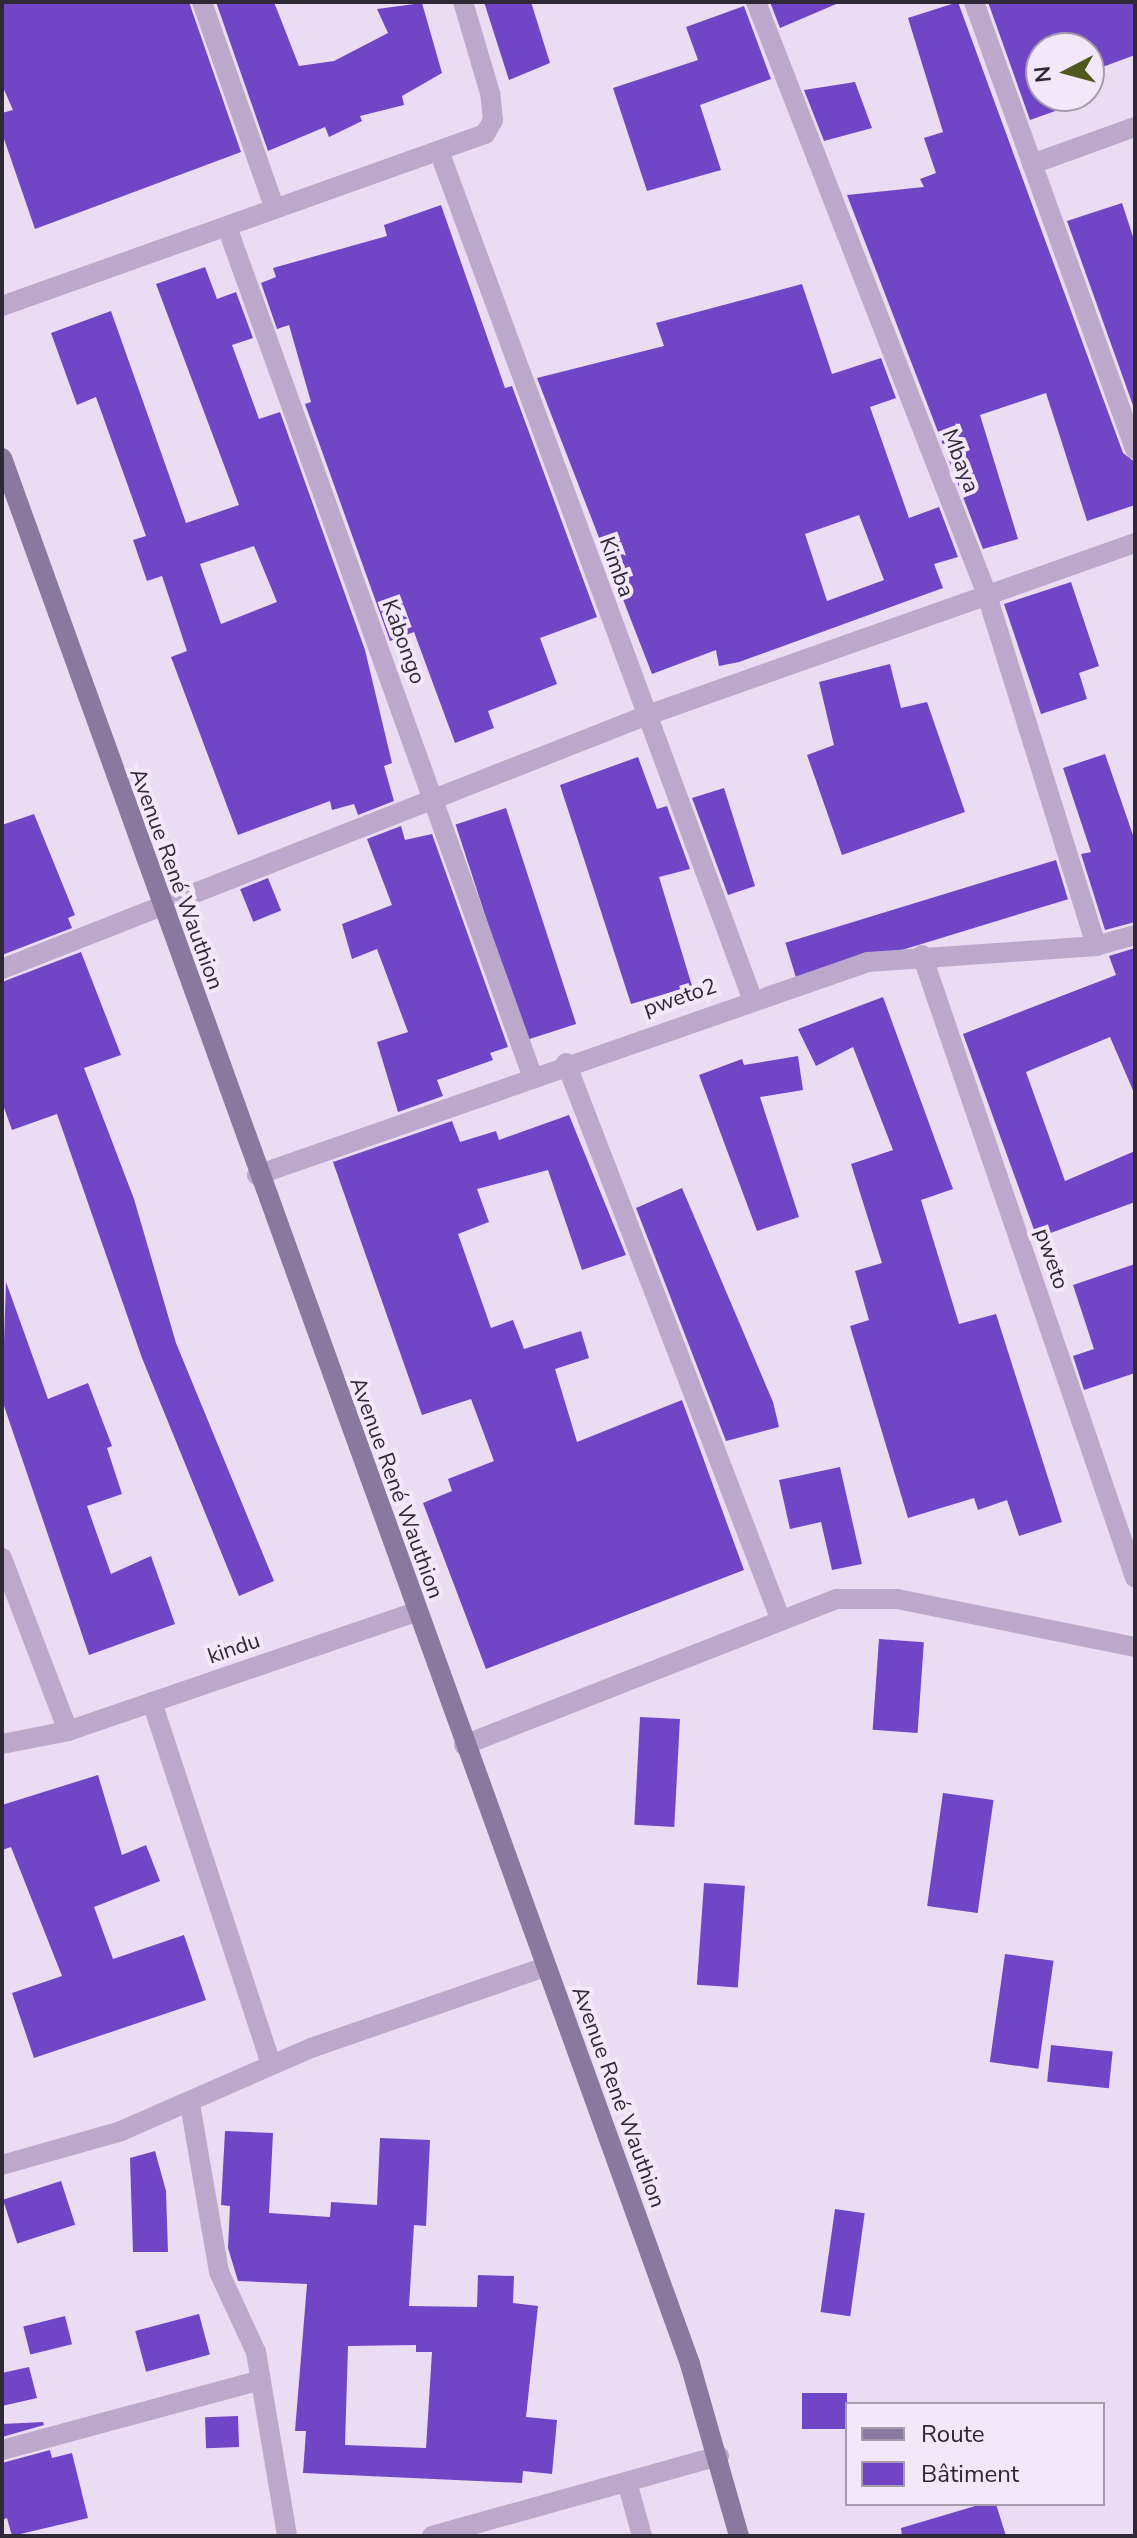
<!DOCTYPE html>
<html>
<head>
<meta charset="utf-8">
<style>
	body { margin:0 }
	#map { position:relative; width:1137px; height:2538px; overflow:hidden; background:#eadcf2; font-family:"Nunito Sans",sans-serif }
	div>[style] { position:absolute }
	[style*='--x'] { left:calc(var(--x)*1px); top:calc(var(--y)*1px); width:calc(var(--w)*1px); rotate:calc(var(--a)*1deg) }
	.building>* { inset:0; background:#7146c6; transform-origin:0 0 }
	.street>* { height:20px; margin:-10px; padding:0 10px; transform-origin:10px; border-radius:10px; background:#bba8ca }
	.secondary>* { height:20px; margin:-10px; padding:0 10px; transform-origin:10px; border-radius:10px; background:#8a799e }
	span { translate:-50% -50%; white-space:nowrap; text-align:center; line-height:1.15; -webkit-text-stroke:8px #f3e8fa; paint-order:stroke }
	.street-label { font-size:22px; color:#2e2837 }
	.frame { position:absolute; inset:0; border:4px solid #2e2837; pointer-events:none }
	.legend { position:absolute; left:845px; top:2402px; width:260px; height:104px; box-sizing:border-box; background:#f3e8fa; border:2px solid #a49bac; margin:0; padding:10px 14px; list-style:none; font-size:24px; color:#2e2837 }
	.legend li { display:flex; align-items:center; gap:16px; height:40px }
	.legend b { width:40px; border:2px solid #a49bac }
	.north { position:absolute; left:1025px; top:32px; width:80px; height:80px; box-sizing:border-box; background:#f3e8fa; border:2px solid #a49bac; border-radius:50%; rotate:264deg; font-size:22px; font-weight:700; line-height:32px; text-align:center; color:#2e2837 }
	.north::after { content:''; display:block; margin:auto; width:28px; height:36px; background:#4f591d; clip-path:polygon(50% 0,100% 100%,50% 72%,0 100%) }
</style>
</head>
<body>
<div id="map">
	<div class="building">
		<div style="clip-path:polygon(2px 2px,189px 2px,241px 152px,35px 229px,2px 133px,2px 113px,13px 110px,2px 85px)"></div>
		<div style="clip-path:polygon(216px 2px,274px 2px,299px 66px,334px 61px,388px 33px,377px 9px,422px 3px,442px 73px,402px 96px,404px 105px,360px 116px,362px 121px,329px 137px,325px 127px,268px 151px)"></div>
		<div style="clip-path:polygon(484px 2px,531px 2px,550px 63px,509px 80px)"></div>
		<div style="clip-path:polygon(770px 2px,841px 2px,780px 28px)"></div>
		<div style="clip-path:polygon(958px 2px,1123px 453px,1135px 462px,1135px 505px,1087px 521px,1046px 393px,980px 415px,1018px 539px,983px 549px,847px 195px,924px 187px,920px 179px,936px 173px,924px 138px,943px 132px,908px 18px)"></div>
		<div style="clip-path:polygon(988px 2px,1135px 2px,1135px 55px,1089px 72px,1089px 48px,1041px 48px,1041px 96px,1072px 96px,1075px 104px,1030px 120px)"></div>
		<div style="clip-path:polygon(744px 6px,771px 79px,700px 105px,721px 170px,647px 191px,613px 88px,698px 60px,686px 27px)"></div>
		<div style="clip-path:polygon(855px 82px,872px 128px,824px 141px,804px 90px)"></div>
		<div style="clip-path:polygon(1122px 203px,1135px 243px,1135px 411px,1067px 221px)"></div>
		<div style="clip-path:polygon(441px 205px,505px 388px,512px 386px,597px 617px,540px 638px,557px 684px,488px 711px,494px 728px,455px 743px,414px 632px,390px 641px,305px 404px,311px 402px,289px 325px,277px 329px,261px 283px,276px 277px,273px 268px,387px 236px,384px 225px)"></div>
		<div style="clip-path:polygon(evenodd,205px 267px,217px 299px,236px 292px,253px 338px,232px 345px,259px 419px,280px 412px,365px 650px,392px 763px,384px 766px,394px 801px,358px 815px,354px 804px,332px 810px,330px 801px,238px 835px,171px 657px,187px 651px,162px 576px,147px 581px,133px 540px,146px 536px,96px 397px,77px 405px,51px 333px,111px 311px,186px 523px,239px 505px,156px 284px,205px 267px,254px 546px,277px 602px,221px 624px,200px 564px,254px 546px)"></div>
		<div style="clip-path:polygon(evenodd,802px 284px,832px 374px,881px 358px,896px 398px,870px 407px,909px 518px,939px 507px,958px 557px,934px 564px,943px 588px,739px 662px,719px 666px,716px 650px,652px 674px,537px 378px,664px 346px,656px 323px,802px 284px,859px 515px,884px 580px,827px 601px,805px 534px,859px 515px)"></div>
		<div style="clip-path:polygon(1071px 582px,1099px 666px,1079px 673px,1087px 699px,1041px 714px,1004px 604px)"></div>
		<div style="clip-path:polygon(890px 664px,901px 708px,927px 702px,965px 812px,842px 855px,807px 755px,834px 745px,819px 682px)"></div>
		<div style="clip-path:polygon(1105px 754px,1135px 841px,1135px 922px,1105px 930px,1081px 854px,1091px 852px,1063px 768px)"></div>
		<div style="clip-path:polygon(638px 757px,657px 809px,667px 806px,690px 869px,659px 877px,692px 986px,631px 1004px,560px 785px)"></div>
		<div style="clip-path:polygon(724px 788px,755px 886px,728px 895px,692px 798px)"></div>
		<div style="left:506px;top:808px;width:227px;height:53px;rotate:72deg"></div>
		<div style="clip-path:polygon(34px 814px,75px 915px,68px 918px,72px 928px,2px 955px,2px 825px)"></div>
		<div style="clip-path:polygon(401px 826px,405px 840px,432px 834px,508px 1047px,490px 1053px,493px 1060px,437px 1080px,443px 1096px,398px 1112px,377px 1042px,408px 1032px,377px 949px,352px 959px,342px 924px,392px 905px,367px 839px)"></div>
		<div style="left:1056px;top:860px;width:41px;height:283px;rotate:73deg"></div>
		<div style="left:268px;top:878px;width:35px;height:30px;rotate:68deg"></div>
		<div style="clip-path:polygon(1135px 948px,1135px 1095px,1110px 1037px,1026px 1072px,1065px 1181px,1135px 1151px,1135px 1202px,1037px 1238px,963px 1034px,1116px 975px,1109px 956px)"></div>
		<div style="clip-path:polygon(81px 952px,121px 1055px,84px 1068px,134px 1199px,176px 1343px,274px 1581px,239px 1596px,142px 1358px,57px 1114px,12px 1130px,2px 1102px,2px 982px)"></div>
		<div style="clip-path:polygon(883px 997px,953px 1189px,921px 1200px,959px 1324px,996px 1314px,1062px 1522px,1019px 1536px,1007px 1500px,978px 1510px,974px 1498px,908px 1518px,850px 1326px,869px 1320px,855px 1271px,882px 1263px,851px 1164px,893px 1150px,853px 1047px,816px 1066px,798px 1029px)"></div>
		<div style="clip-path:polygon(798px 1056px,803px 1090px,760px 1097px,799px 1217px,757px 1231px,699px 1075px,742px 1059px,744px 1065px)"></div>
		<div style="clip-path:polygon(569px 1115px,626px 1255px,582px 1270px,548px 1170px,477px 1189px,489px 1222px,458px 1234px,491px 1328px,513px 1320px,524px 1349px,581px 1331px,589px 1358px,555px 1369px,577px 1442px,682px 1400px,744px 1570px,486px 1669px,423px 1503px,452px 1491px,448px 1479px,494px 1461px,471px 1399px,422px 1415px,333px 1162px,452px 1121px,460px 1142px,496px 1131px,499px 1140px)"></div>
		<div style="clip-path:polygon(682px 1188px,773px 1402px,779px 1427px,726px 1441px,636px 1208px)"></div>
		<div style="clip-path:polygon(1135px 1264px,1135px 1373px,1084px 1390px,1073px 1356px,1094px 1349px,1073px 1285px)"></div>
		<div style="clip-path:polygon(6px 1282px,48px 1399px,88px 1383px,112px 1446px,107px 1448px,122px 1494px,87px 1506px,111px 1574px,151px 1556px,175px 1624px,89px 1655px,2px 1400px)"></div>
		<div style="clip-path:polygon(840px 1467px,862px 1564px,832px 1570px,821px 1522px,790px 1529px,779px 1480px)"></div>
		<div style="left:879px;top:1639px;width:45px;height:91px;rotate:4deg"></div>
		<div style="left:640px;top:1717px;width:40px;height:108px;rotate:3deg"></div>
		<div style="clip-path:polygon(98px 1775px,122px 1855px,146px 1845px,160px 1881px,94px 1907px,113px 1959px,184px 1935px,206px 2000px,34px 2058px,12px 1993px,62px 1976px,11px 1847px,2px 1850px,2px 1805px)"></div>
		<div style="left:943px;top:1793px;width:51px;height:114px;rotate:8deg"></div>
		<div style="left:704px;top:1883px;width:41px;height:102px;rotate:4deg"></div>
		<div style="left:1005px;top:1954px;width:49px;height:109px;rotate:8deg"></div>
		<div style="left:1051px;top:2045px;width:62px;height:37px;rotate:6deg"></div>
		<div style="clip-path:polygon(evenodd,225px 2131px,273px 2133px,269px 2213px,330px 2217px,331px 2202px,377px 2205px,380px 2138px,430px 2140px,426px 2226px,414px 2225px,409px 2306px,477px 2307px,478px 2275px,514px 2276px,513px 2303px,538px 2306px,526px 2417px,557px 2420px,552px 2474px,523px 2471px,522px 2483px,303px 2473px,306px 2431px,295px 2431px,307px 2284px,238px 2281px,228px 2248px,230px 2206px,221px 2205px,225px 2131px,416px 2345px,416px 2352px,432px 2352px,426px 2448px,345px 2445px,348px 2346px,416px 2345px)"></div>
		<div style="clip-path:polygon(155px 2151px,166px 2191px,168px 2252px,133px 2252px,130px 2158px)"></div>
		<div style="left:61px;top:2181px;width:46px;height:61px;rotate:72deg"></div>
		<div style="left:835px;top:2209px;width:30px;height:104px;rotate:8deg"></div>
		<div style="left:199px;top:2314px;width:42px;height:66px;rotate:75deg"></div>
		<div style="left:65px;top:2316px;width:29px;height:43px;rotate:76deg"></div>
		<div style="clip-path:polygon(29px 2367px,37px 2398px,2px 2406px,2px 2373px)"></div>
		<div style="left:847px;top:2393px;width:36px;height:45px;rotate:90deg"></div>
		<div style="left:238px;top:2416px;width:31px;height:33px;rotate:88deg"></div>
		<div style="clip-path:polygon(43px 2422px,44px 2425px,2px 2437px,2px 2424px)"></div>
		<div style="clip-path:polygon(50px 2450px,52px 2458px,72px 2453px,88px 2518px,12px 2536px,7px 2518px,2px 2520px,2px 2463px)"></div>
		<div style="clip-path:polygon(982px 2504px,996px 2504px,1006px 2536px,902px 2536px,901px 2528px)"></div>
	</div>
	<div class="street">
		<div style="--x:202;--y:2;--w:219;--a:70.6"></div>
		<div style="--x:756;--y:2;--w:633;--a:68.7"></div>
		<div style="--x:986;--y:592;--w:371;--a:72.7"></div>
		<div style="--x:974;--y:2;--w:475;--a:70.2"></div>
		<div style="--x:439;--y:151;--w:903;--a:69.72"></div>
		<div style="--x:1032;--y:164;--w:109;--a:-19.8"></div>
		<div style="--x:227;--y:227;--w:901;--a:70.22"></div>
		<div style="--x:2;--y:306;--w:513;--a:-19.6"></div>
		<div style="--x:485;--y:134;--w:16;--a:-60"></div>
		<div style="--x:493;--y:120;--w:27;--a:-96"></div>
		<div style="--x:490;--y:93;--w:95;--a:-106.5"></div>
		<div style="--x:922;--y:955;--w:658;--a:71.12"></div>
		<div style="--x:2;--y:969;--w:691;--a:-21.48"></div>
		<div style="--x:645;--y:716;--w:520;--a:-19.45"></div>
		<div style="--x:566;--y:1063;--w:595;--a:68.91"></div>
		<div style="--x:257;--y:1175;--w:647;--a:-19.22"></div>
		<div style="--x:868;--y:962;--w:229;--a:-4"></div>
		<div style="--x:1096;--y:946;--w:41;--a:-15.8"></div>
		<div style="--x:2;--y:1558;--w:185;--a:69.1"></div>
		<div style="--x:152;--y:1702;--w:381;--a:71.8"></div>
		<div style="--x:2;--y:1744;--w:67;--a:-11.1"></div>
		<div style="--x:68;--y:1731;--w:367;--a:-18.9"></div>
		<div style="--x:464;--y:1745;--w:401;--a:-21.4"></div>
		<div style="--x:837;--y:1599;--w:60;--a:0"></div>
		<div style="--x:897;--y:1599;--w:243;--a:11.4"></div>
		<div style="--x:190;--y:2104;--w:170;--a:80.2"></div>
		<div style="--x:219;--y:2272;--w:88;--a:65.2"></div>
		<div style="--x:256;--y:2352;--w:187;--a:80.4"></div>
		<div style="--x:2;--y:2165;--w:124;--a:-15.9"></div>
		<div style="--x:121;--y:2131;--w:207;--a:-23.6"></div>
		<div style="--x:311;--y:2048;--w:248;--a:-19.1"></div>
		<div style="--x:2;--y:2450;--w:268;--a:-15.1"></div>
		<div style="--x:627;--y:2482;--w:56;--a:74.5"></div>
		<div style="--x:432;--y:2536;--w:298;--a:-15.6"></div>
	</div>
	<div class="secondary">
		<div style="--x:2;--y:458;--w:2026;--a:70.15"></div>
		<div style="--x:690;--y:2364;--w:179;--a:74.1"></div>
	</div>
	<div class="street-label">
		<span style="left:960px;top:461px;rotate:69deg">Mbaya</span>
		<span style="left:616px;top:567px;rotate:70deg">Kimba</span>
		<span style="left:403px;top:642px;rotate:70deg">Kabongo</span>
		<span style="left:176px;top:879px;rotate:70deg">Avenue René Wauthion</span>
		<span style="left:680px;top:998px;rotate:-19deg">pweto2</span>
		<span style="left:1051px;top:1259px;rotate:71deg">pweto</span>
		<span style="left:396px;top:1488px;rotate:70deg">Avenue René Wauthion</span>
		<span style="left:234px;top:1649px;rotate:-19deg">kindu</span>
		<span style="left:618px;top:2097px;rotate:70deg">Avenue René Wauthion</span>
	</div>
	<div class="frame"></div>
	<ul class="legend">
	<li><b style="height:10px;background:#8a799e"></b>Route</li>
	<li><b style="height:22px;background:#7146c6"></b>Bâtiment</li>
	</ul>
	<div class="north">N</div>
</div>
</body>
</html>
